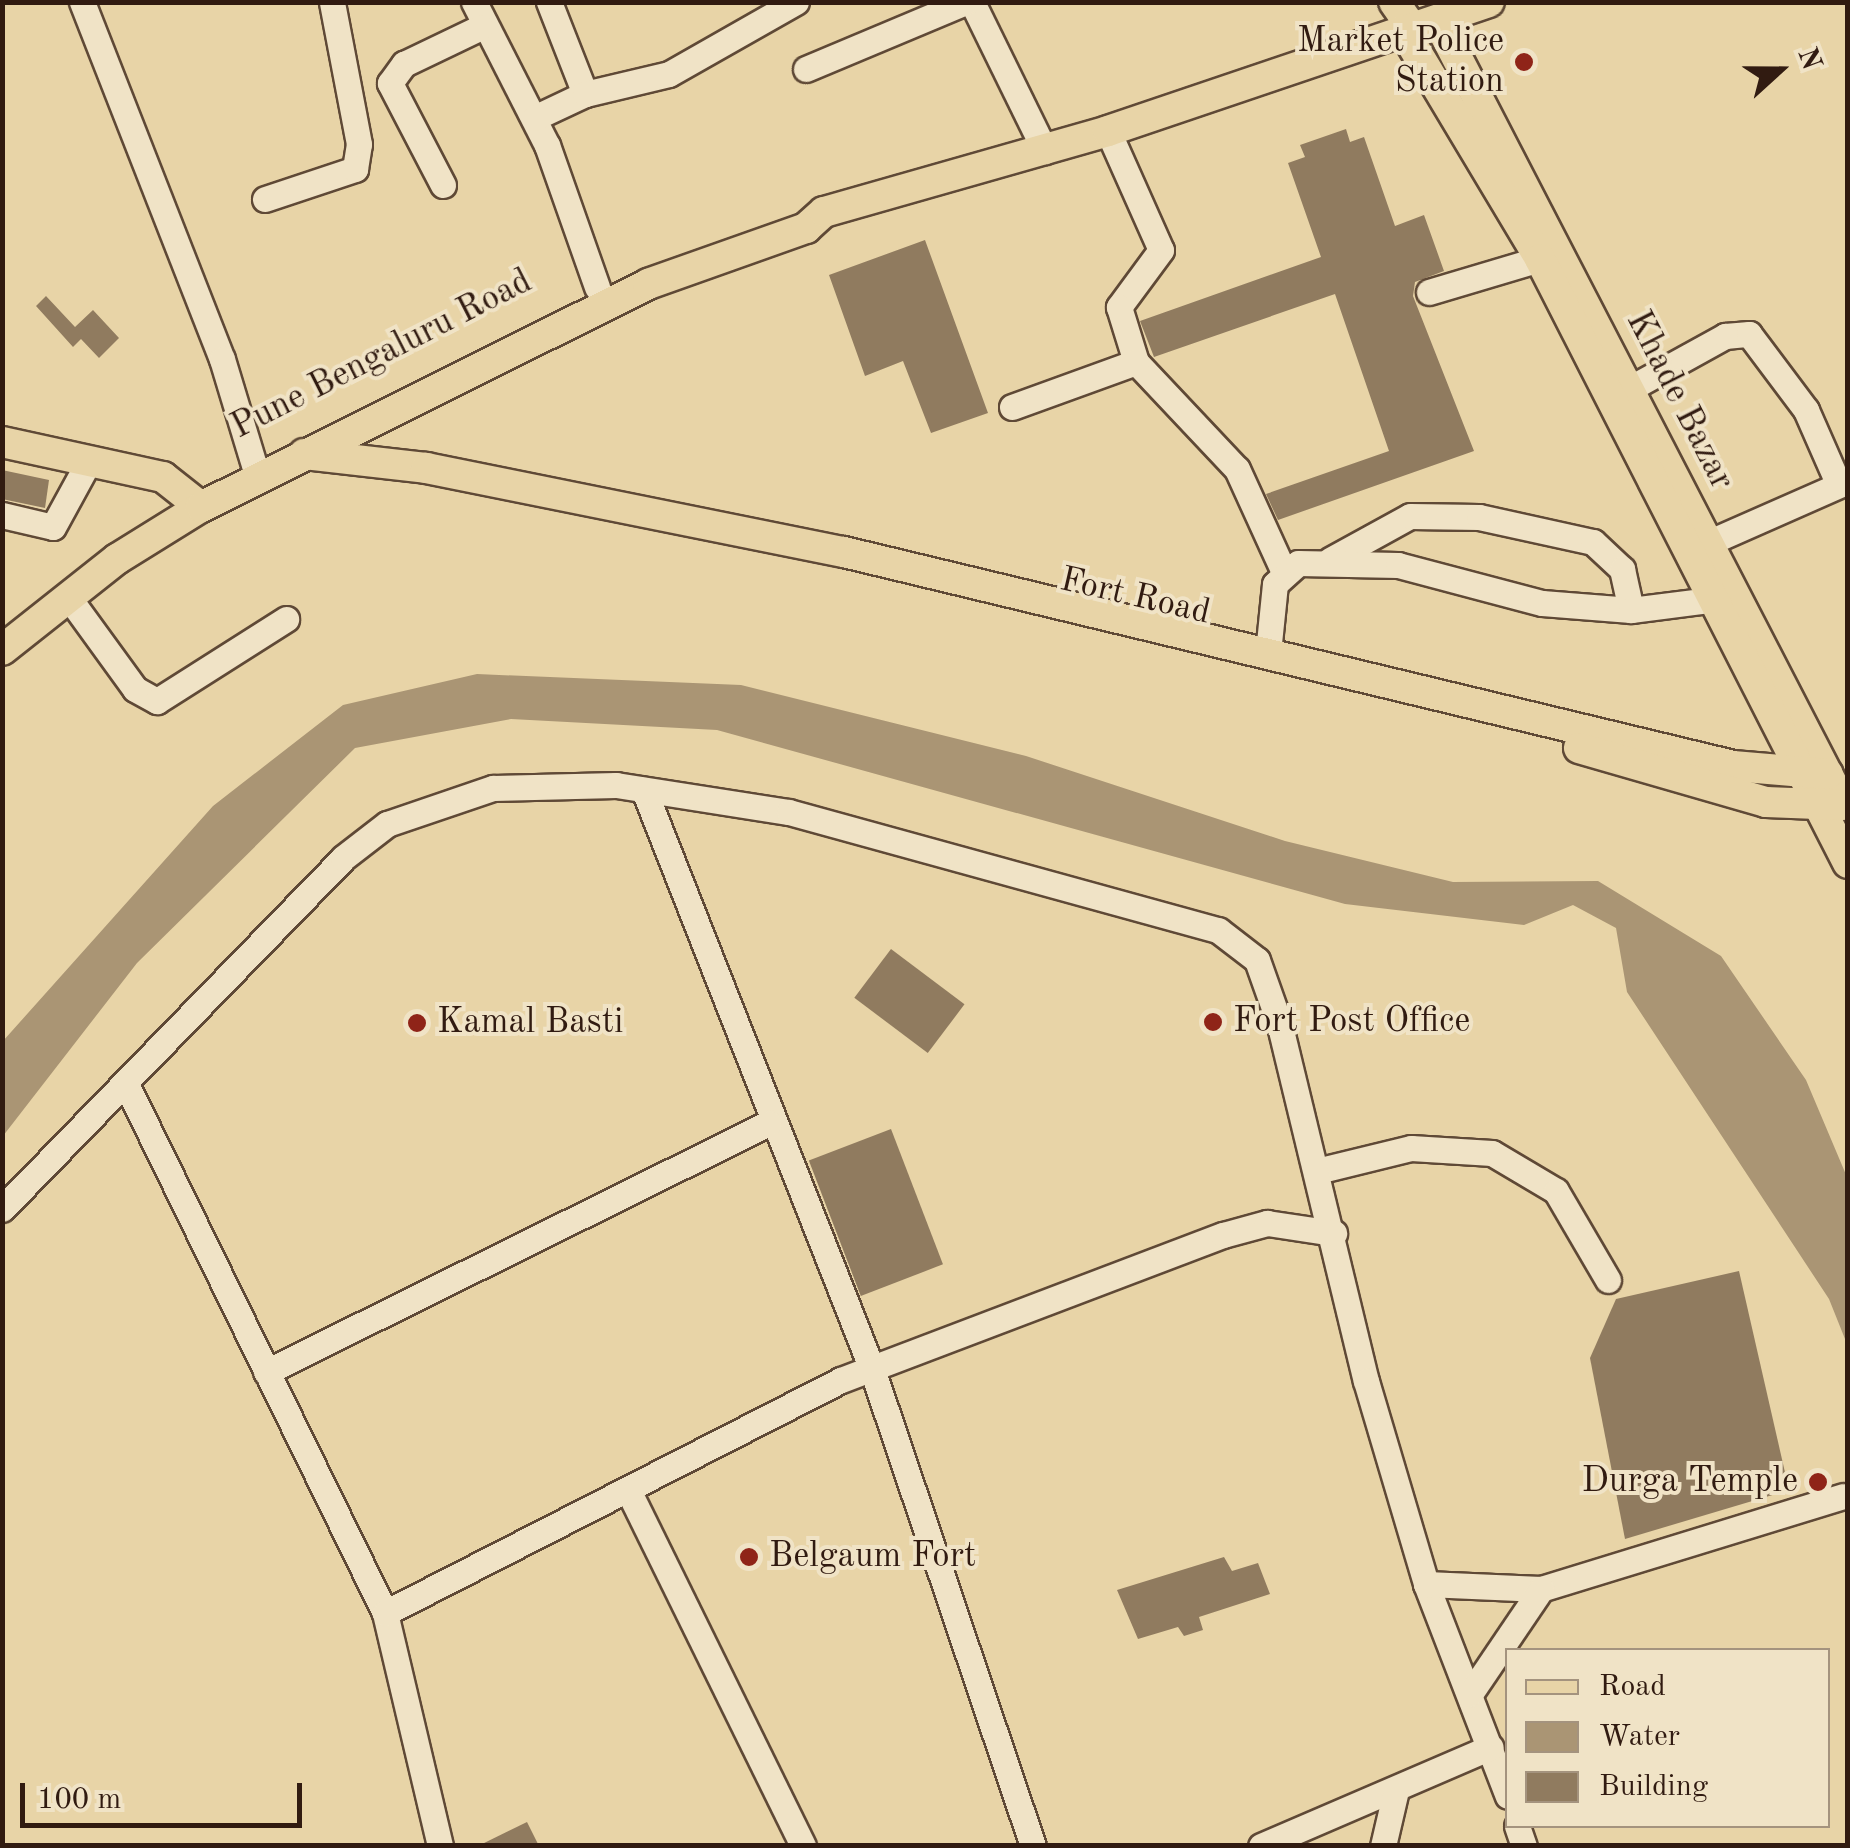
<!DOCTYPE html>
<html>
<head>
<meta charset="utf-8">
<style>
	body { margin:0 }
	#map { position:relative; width:1850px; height:1848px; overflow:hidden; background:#e8d4a7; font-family:"Old Standard TT",serif }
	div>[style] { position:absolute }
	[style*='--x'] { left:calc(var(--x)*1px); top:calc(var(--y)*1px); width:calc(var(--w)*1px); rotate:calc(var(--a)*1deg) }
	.water>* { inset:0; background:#aa9574 }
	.building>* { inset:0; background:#907b5f; transform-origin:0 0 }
	.roads { filter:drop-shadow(2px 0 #5f4936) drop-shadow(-2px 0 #5f4936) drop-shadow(0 2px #5f4936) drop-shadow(0 -2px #5f4936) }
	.minor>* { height:25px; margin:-12.5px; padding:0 12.5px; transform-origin:12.5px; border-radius:12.5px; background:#f0e3c6 }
	.major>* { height:30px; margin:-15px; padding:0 15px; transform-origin:15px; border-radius:15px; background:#e8d4a7 }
	.dots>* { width:28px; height:28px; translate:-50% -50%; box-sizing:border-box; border:5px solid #f0e3c6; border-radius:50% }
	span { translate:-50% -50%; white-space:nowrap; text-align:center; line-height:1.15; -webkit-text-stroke:8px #f0e3c6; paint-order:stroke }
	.poi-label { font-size:35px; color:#311b11 }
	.right { translate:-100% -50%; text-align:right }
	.left { translate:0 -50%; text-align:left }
	.street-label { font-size:35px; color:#311b11 }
	.frame { position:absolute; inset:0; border:5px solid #311b11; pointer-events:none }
	.legend { position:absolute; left:1505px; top:1648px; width:325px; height:180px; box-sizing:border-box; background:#f0e3c6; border:2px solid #a4937e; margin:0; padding:12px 18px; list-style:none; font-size:30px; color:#311b11 }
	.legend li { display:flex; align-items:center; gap:20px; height:50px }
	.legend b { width:50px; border:2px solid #a4937e }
	.north { position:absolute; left:1730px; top:20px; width:100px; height:100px; -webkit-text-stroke:8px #f0e3c6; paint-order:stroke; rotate:69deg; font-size:28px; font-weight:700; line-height:40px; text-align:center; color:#311b11 }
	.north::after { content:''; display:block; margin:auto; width:35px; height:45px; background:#311b11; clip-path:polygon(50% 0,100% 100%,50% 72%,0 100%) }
	.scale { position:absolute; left:20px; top:1783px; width:282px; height:45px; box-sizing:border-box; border:5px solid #311b11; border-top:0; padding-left:12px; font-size:30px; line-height:35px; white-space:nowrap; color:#311b11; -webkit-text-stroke:8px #f0e3c6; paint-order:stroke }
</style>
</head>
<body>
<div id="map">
	<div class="water">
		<div style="clip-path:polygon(477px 674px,741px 685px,1026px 756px,1285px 841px,1453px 882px,1598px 881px,1721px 956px,1806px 1080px,1847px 1177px,1847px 1344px,1829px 1299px,1627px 992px,1616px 928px,1573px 905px,1524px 925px,1345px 904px,717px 730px,511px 719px,355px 748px,137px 963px,3px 1136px,3px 1041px,213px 806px,343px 705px)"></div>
	</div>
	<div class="building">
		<div style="clip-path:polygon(1346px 129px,1350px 142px,1364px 137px,1395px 226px,1424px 215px,1444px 271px,1415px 282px,1413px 296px,1474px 451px,1278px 520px,1266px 494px,1389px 451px,1335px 294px,1154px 357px,1140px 321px,1321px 257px,1288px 163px,1305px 157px,1300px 145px)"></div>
		<div style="clip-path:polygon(925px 240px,988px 413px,931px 433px,903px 361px,865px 376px,829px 275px)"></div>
		<div style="clip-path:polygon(46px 296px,75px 327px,93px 310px,119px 338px,99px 358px,81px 339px,73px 347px,36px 306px)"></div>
		<div style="clip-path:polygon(2px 470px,49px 480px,45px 508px,2px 499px)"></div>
		<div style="left:891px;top:949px;width:92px;height:61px;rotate:37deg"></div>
		<div style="left:891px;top:1129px;width:145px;height:88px;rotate:69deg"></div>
		<div style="clip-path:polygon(1739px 1271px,1789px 1490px,1625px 1539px,1590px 1358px,1616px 1299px)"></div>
		<div style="clip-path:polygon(1224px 1557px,1232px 1571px,1258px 1563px,1270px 1594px,1199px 1617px,1203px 1630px,1184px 1636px,1178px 1627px,1138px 1639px,1117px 1590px)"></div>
		<div style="clip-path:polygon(527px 1822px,539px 1846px,478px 1846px)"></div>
	</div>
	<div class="roads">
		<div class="minor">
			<div style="--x:82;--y:2;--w:383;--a:68.6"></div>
			<div style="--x:222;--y:359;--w:111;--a:73.2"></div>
			<div style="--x:474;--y:2;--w:161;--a:63"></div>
			<div style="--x:547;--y:145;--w:151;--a:70.6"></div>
			<div style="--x:549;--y:2;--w:99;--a:68.6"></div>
			<div style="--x:972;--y:2;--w:166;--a:63.9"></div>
			<div style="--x:806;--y:69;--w:173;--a:-22.8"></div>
			<div style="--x:534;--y:118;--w:56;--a:-25.2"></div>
			<div style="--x:585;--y:94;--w:86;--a:-13.4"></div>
			<div style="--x:669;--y:74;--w:146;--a:-29.6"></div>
			<div style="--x:1108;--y:131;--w:130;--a:66"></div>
			<div style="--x:1161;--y:250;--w:71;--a:126.4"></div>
			<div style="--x:1119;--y:307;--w:58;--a:72.8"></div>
			<div style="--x:1136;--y:362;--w:147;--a:46.7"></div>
			<div style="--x:1237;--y:469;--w:111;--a:65.5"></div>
			<div style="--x:443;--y:185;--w:115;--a:-117.5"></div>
			<div style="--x:390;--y:83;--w:24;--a:-54"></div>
			<div style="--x:404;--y:64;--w:85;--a:-25.7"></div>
			<div style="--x:265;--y:199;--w:95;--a:-18.4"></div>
			<div style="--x:355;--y:169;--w:25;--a:-81"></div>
			<div style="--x:359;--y:144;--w:145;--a:-100.8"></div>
			<div style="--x:1429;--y:292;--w:116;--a:-16.6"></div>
			<div style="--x:1629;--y:389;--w:110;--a:-28.9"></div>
			<div style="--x:1725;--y:336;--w:24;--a:-5"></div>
			<div style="--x:1749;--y:334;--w:95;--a:53.1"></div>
			<div style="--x:1806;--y:410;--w:80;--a:66.3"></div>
			<div style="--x:1012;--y:407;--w:132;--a:-19.9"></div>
			<div style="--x:2;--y:515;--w:52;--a:13.2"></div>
			<div style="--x:53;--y:527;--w:75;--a:-61.4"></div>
			<div style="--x:1710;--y:542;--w:151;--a:-23.8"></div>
			<div style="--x:1330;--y:560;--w:91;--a:-28.8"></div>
			<div style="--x:1410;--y:516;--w:69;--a:0.8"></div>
			<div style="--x:1479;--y:517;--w:117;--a:12.4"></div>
			<div style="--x:1593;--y:542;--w:40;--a:43"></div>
			<div style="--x:1622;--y:569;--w:42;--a:77.6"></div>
			<div style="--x:69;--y:598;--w:112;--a:54"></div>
			<div style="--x:135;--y:689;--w:25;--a:29"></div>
			<div style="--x:157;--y:701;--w:153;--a:-32.4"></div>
			<div style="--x:1268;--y:653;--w:69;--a:-84.2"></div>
			<div style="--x:1275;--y:584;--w:31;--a:-42"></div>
			<div style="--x:1298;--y:563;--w:100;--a:1.1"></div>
			<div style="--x:1398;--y:565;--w:149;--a:14.8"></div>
			<div style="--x:1542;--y:603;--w:89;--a:4.5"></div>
			<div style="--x:1631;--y:610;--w:80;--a:-7.2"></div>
			<div style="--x:644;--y:790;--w:622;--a:68.51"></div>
			<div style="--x:872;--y:1369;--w:503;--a:71.35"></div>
			<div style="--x:126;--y:1084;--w:589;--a:63.91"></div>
			<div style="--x:385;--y:1613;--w:239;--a:76.7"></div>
			<div style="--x:1321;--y:1170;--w:93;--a:-13.7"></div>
			<div style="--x:1411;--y:1148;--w:81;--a:3.5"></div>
			<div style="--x:1492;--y:1153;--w:74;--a:30.7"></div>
			<div style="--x:1556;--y:1191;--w:103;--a:59.7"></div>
			<div style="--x:2;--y:1209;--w:489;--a:-45.8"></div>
			<div style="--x:343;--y:858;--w:56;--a:-37.7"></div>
			<div style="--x:387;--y:824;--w:112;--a:-18.8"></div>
			<div style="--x:493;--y:788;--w:123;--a:-1.4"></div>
			<div style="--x:616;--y:785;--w:175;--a:8.9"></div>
			<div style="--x:789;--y:812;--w:445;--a:15.4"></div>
			<div style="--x:1218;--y:930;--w:49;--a:37.6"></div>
			<div style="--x:1257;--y:960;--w:66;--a:70.5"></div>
			<div style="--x:1279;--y:1022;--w:369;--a:76.4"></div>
			<div style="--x:1366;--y:1381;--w:212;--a:73.5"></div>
			<div style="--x:1426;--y:1584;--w:227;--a:68.9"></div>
			<div style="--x:266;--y:1372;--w:561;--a:-26.34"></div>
			<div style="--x:629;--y:1492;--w:394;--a:63.8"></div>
			<div style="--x:1426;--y:1584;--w:115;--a:2.5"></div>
			<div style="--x:1541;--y:1589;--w:316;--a:-17.1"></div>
			<div style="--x:385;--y:1613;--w:512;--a:-27.07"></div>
			<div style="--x:841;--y:1380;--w:409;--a:-20.8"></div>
			<div style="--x:1223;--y:1235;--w:46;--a:-15.3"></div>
			<div style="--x:1267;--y:1223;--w:68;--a:8.5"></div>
			<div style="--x:1470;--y:1694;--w:127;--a:-55.9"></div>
			<div style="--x:1517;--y:1826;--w:21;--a:71"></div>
			<div style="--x:1261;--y:1846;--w:250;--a:-23.3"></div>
			<div style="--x:1383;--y:1846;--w:57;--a:-76.9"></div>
		</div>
		<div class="major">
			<div style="--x:1394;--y:2;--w:35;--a:55"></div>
			<div style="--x:1439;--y:23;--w:862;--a:62.66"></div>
			<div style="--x:1405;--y:33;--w:263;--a:59.1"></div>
			<div style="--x:1540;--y:259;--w:678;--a:62.98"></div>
			<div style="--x:2;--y:442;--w:165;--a:12.3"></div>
			<div style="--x:163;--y:477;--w:48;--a:38.3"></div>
			<div style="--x:304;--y:454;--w:123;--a:6.5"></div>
			<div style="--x:426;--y:468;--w:426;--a:11.4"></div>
			<div style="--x:844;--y:552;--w:914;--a:13.53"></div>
			<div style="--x:1733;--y:766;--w:95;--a:4.8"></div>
			<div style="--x:2;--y:650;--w:147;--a:-38.4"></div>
			<div style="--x:117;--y:559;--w:99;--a:-31.8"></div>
			<div style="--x:201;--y:507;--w:500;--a:-26.5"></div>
			<div style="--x:648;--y:284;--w:168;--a:-19.5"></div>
			<div style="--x:806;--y:228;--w:24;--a:-42"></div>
			<div style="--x:824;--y:212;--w:295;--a:-15.9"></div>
			<div style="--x:1108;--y:131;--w:402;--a:-18.7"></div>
			<div style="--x:1579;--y:748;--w:195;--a:16.1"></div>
			<div style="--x:1766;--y:802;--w:77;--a:2.2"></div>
		</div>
	</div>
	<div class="dots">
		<div style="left:1524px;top:62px;background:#8f2418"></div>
		<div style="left:1213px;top:1022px;background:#8f2418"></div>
		<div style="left:417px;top:1023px;background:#8f2418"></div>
		<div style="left:1818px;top:1482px;background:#8f2418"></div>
		<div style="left:749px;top:1557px;background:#8f2418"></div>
	</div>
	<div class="poi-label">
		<span class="right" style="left:1504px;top:62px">Market Police<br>Station</span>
		<span class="left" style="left:1233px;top:1022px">Fort Post Office</span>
		<span class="left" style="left:437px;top:1023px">Kamal Basti</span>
		<span class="right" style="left:1798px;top:1482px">Durga Temple</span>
		<span class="left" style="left:769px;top:1557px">Belgaum Fort</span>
	</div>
	<div class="street-label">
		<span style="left:382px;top:355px;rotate:-27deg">Pune Bengaluru Road</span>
		<span style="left:1679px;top:401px;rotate:63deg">Khade Bazar</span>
		<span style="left:1135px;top:597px;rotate:13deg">Fort Road</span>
	</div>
	<div class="frame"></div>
	<ul class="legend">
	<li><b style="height:12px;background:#e8d4a7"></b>Road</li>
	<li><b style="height:28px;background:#aa9574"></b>Water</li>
	<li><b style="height:28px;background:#907b5f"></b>Building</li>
	</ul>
	<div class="north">N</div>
	<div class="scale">100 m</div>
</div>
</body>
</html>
